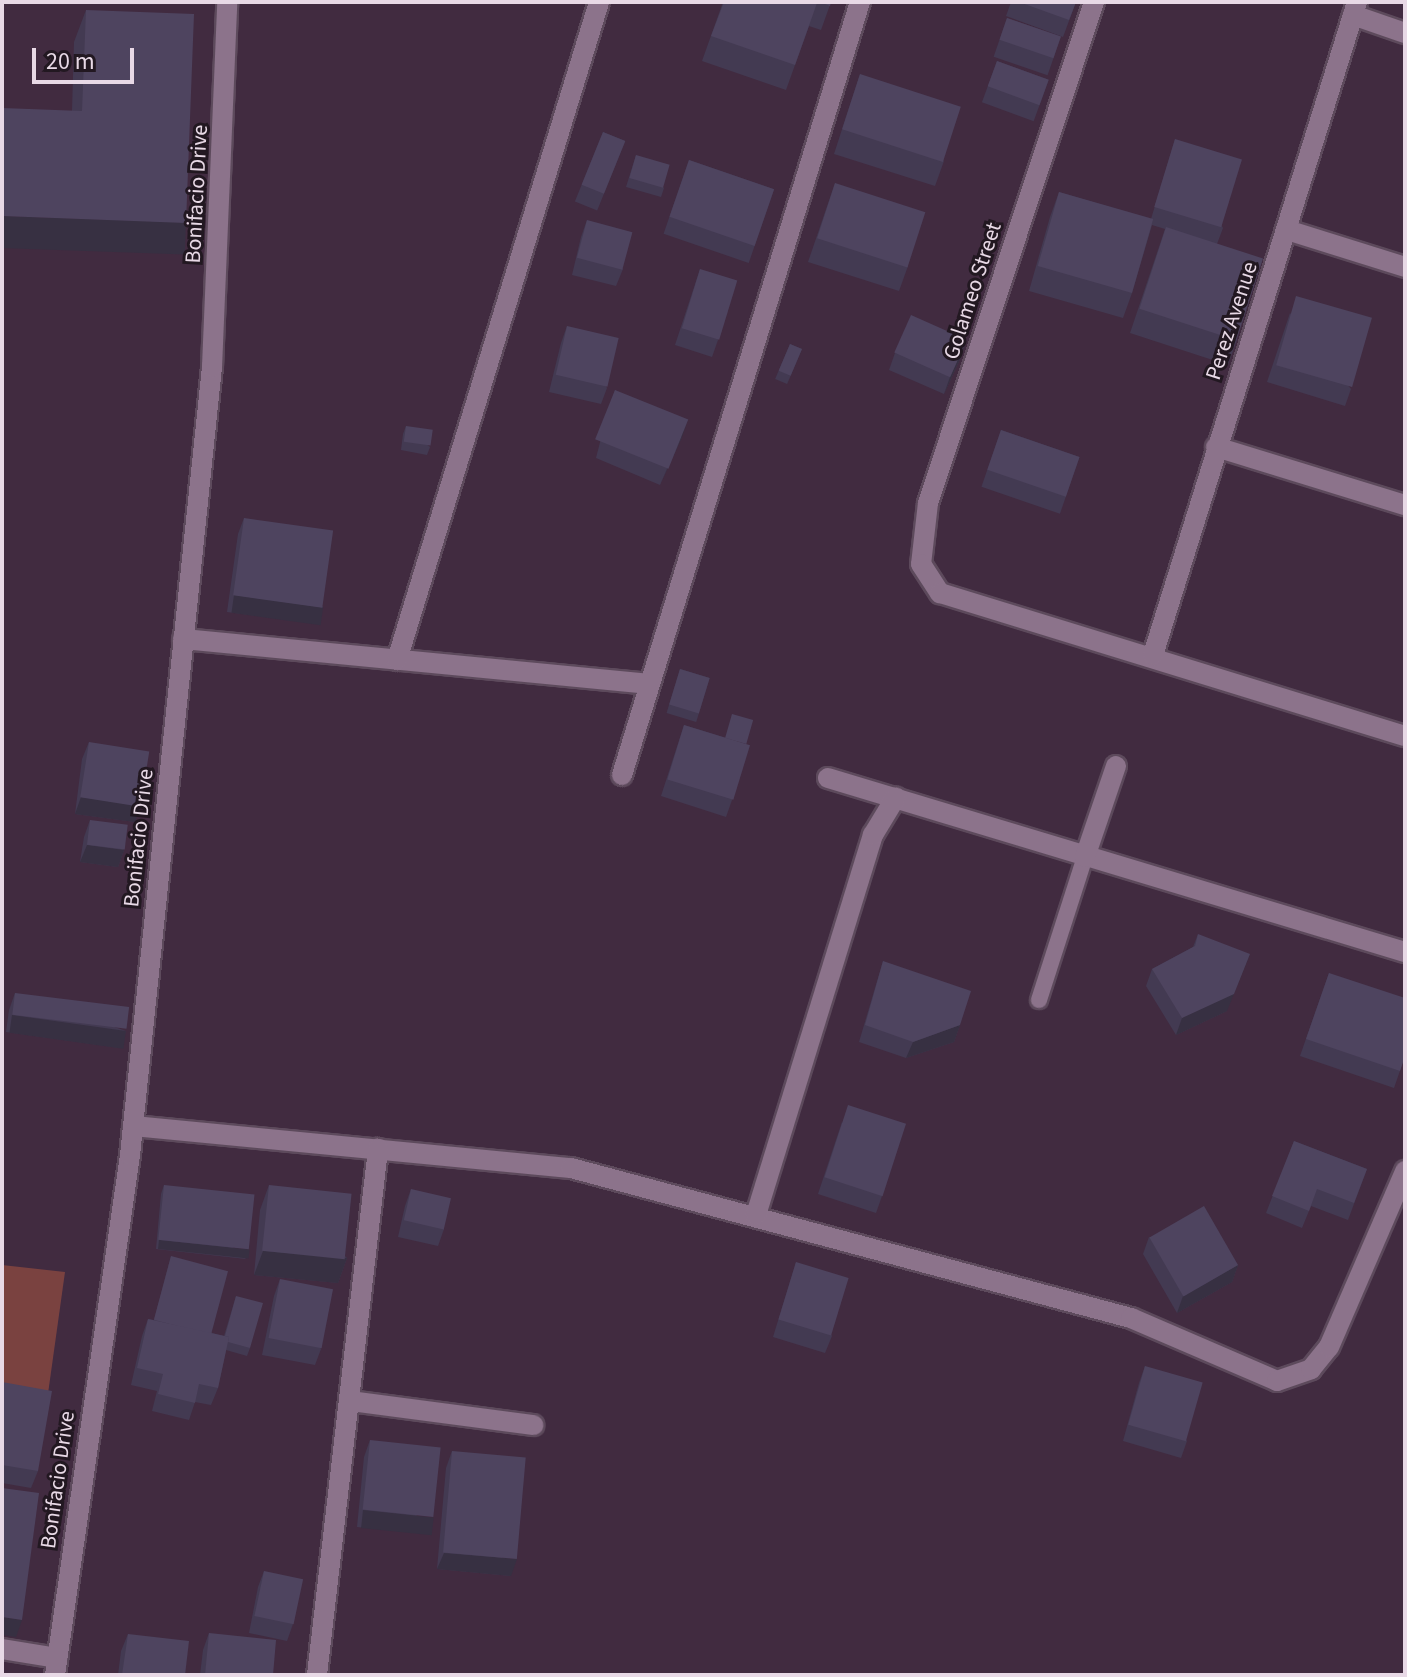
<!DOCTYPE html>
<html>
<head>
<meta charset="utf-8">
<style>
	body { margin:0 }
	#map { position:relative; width:1407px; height:1677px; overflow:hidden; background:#412b40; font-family:"Source Sans 3",sans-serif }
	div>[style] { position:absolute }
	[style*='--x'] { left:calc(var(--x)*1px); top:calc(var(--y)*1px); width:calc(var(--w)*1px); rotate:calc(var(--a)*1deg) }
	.green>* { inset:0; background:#7a4240 }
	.roads { filter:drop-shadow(2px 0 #5d4a5c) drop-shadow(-2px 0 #5d4a5c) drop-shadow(0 2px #5d4a5c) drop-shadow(0 -2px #5d4a5c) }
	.lane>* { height:16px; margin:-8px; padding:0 8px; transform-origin:8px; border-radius:8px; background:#8c738b }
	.street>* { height:20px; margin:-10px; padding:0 10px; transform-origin:10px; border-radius:10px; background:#8c738b }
	.secondary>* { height:20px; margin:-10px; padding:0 10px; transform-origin:10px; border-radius:10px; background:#8c738b }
	.wall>* { inset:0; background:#433a52; transform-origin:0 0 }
	.shaded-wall>* { inset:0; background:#373042; transform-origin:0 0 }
	.building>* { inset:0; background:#4e445f; transform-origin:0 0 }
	span { translate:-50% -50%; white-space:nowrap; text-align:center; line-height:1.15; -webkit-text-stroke:6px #221821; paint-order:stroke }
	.street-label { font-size:22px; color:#e8d9e6 }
	.frame { position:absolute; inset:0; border:4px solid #e8d9e6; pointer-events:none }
	.scale { position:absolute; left:32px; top:48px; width:102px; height:36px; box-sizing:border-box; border:4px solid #e8d9e6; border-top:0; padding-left:10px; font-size:24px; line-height:28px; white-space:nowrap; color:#e8d9e6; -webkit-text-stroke:6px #221821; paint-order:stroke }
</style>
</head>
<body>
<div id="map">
	<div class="green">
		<div style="clip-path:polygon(2px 1265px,65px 1272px,46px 1408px,2px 1400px)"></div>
	</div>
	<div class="roads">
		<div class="lane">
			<div style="--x:1039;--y:1000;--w:150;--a:-72.2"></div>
		</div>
		<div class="street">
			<div style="--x:1094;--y:2;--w:528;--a:108.33"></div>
			<div style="--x:928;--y:503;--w:61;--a:96.5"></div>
			<div style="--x:921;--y:564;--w:35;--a:57"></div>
			<div style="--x:940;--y:593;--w:486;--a:17.1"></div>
			<div style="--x:1353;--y:15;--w:55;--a:19.1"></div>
			<div style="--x:1287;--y:230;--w:124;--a:17.4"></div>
			<div style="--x:1216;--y:447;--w:198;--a:17.1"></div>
			<div style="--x:183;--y:639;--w:467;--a:5.5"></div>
			<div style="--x:1153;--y:655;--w:684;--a:-72.65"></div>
			<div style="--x:397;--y:660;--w:688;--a:-72.93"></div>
			<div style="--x:622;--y:775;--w:809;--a:-72.89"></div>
			<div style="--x:828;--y:778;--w:603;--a:16.78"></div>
			<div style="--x:1085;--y:857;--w:96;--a:-71.2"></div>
			<div style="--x:133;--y:1126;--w:440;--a:5.5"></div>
			<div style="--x:571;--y:1168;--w:580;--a:15"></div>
			<div style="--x:1131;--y:1318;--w:159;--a:23.3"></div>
			<div style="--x:1277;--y:1381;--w:36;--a:-19"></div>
			<div style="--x:1311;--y:1369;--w:28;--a:-51"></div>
			<div style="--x:1329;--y:1347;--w:192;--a:-66.6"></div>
			<div style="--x:756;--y:1215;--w:398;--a:-72.9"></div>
			<div style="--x:873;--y:835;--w:44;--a:-58.8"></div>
			<div style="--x:350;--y:1401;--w:185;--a:7.5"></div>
			<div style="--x:2;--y:1649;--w:56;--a:9.3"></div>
			<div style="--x:317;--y:1675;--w:530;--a:-83.38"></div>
		</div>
		<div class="secondary">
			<div style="--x:55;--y:1675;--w:525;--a:-81.79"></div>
			<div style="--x:130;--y:1155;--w:792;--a:-84.06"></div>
			<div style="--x:212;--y:367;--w:365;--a:-87.6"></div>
		</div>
	</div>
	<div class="wall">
		<div style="clip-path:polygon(723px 2px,831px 2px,821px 30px,809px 26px,786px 90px,702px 61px)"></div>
		<div style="clip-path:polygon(1011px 2px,1076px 2px,1063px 37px,1006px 16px)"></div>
		<div style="clip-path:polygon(86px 10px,175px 255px,72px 111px,74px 42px)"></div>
		<div style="left:1007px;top:18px;width:57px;height:41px;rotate:19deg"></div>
		<div style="left:997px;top:61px;width:55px;height:44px;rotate:20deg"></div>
		<div style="clip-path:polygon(860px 74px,944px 161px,935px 186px,834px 154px)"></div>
		<div style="left:603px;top:132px;width:24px;height:75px;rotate:22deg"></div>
		<div style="clip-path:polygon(1175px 139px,1223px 228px,1217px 244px,1237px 340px,1228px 365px,1130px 333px,1165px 229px,1152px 225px,1132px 293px,1123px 318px,1029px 291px,1050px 217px,1059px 192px,1151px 219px)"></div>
		<div style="clip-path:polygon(636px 155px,664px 188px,661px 197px,626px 187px)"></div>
		<div style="left:689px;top:160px;width:90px;height:78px;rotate:19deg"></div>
		<div style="clip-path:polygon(835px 183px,908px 266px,899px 291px,808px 262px)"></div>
		<div style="clip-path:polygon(587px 220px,623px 269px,616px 286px,572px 275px,581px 237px)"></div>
		<div style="clip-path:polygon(700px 269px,718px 340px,712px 357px,675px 345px)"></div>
		<div style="clip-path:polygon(1290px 313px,1351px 389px,1345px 406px,1267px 382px)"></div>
		<div style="clip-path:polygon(567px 326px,607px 388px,601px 404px,549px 392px,561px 343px)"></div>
		<div style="left:790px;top:344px;width:13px;height:38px;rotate:23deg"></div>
		<div style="clip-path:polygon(895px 353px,961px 357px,944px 394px,889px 370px)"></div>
		<div style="clip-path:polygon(615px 390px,682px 437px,660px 485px,596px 458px,609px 407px)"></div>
		<div style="clip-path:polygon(406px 426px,430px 447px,427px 455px,401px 450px,403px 434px)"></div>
		<div style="left:1001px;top:430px;width:83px;height:60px;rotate:19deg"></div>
		<div style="clip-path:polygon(244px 518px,323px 607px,317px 624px,227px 612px,238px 534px)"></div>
		<div style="left:680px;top:669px;width:31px;height:46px;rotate:17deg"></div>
		<div style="clip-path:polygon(684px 725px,745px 744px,732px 800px,726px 817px,661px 796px)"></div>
		<div style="clip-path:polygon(89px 742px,135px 822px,75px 814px,82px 759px)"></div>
		<div style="clip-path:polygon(90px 820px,124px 850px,118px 867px,80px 862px,84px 837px)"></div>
		<div style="clip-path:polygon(1198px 934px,1227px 1011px,1176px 1035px,1146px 986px,1152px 969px,1193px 947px)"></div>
		<div style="clip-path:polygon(883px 961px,960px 1025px,954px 1042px,906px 1058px,859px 1042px)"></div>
		<div style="clip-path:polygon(1329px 973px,1405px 1056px,1394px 1088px,1300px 1056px)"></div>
		<div style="clip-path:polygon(15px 993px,126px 1031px,120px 1048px,6px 1032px,9px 1010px)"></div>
		<div style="clip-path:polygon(842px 1122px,882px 1196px,876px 1213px,818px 1194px)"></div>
		<div style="clip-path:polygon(1294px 1141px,1367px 1169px,1348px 1220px,1311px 1206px,1302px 1228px,1266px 1213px)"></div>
		<div style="clip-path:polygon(164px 1185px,246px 1259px,156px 1249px,161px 1194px)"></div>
		<div style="clip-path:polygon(269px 1185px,347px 1258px,338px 1283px,254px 1275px,260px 1210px)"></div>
		<div style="clip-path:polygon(411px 1189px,444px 1229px,438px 1246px,398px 1237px,405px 1206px)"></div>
		<div style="clip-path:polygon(1149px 1237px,1238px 1265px,1232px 1282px,1177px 1313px,1143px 1254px)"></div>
		<div style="clip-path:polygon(171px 1256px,212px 1333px,224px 1336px,236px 1296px,250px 1348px,247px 1356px,226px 1350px,218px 1388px,211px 1405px,195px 1402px,189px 1420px,152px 1411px,157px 1391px,131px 1385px,142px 1336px,148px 1319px,154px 1320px)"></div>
		<div style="clip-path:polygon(796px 1262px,832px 1336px,825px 1353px,773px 1337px)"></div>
		<div style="clip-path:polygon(280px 1279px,321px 1349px,315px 1365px,262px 1355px,274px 1296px)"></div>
		<div style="clip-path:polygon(1145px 1366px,1187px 1441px,1181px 1458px,1123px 1441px,1139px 1383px)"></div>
		<div style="clip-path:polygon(2px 1382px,38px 1471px,31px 1488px,2px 1483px)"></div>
		<div style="clip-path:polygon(370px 1440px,428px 1534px,357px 1527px,364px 1457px)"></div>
		<div style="clip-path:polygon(452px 1451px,511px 1576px,437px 1569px,446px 1468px)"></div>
		<div style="clip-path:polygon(264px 1571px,293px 1624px,287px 1641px,249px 1633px,258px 1587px)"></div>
		<div style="clip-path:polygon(209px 1633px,273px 1675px,200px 1675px,203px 1650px)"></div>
		<div style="clip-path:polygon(128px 1634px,185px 1675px,118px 1675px,121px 1651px)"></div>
	</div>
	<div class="shaded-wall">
		<div style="left:2px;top:216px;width:184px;height:32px;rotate:2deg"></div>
		<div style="clip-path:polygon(967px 340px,961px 357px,944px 394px,950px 377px)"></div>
		<div style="clip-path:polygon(688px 420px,682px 437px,660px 485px,667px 469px)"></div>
		<div style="left:234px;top:595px;width:90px;height:18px;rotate:8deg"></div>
		<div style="clip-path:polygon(81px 797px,141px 806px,135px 822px,75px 814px)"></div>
		<div style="clip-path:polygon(87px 845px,124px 850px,118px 867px,80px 862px)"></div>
		<div style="clip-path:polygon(1250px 954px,1227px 1011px,1176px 1035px,1182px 1018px)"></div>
		<div style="left:12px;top:1015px;width:115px;height:18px;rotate:8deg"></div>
		<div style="clip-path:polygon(960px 1025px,954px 1042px,906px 1058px,913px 1042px)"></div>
		<div style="left:159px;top:1240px;width:91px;height:9px;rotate:6deg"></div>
		<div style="clip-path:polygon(263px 1251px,347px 1258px,338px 1283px,254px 1275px)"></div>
		<div style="clip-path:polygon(1238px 1265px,1232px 1282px,1177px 1313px,1183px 1296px)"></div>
		<div style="left:363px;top:1510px;width:71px;height:18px;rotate:6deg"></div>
		<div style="clip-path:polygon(444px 1553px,517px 1559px,511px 1576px,437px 1569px)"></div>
		<div style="clip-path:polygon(2px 1617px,22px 1620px,16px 1637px,2px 1635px)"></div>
	</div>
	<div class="building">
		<div style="clip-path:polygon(724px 2px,814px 2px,817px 3px,795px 65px,711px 36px)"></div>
		<div style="clip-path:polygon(820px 2px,831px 2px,830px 6px)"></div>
		<div style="clip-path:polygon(1019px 2px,1076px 2px,1069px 20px)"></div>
		<div style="clip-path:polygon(86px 10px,194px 14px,186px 223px,2px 216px,2px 108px,82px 111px)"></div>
		<div style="left:1007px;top:18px;width:57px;height:23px;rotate:19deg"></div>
		<div style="left:997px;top:61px;width:55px;height:27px;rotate:20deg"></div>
		<div style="left:860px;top:74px;width:106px;height:58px;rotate:18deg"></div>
		<div style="left:603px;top:132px;width:24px;height:57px;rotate:22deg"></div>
		<div style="left:1175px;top:139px;width:70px;height:71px;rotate:17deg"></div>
		<div style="left:636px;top:155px;width:35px;height:24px;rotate:16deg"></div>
		<div style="left:689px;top:160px;width:90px;height:60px;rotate:19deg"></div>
		<div style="left:835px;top:183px;width:95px;height:58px;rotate:18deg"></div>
		<div style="left:1059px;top:192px;width:98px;height:77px;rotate:16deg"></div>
		<div style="left:587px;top:220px;width:47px;height:39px;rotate:15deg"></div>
		<div style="left:1166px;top:227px;width:102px;height:86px;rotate:18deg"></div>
		<div style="left:700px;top:269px;width:39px;height:62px;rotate:17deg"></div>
		<div style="left:1296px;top:296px;width:79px;height:72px;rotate:16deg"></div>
		<div style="left:911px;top:315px;width:61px;height:41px;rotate:24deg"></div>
		<div style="left:567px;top:326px;width:53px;height:50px;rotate:13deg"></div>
		<div style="left:790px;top:344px;width:13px;height:29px;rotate:23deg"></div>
		<div style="left:615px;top:390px;width:79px;height:53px;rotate:22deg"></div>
		<div style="left:406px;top:426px;width:27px;height:16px;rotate:8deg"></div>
		<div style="left:1001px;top:430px;width:83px;height:42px;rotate:19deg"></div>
		<div style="left:244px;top:518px;width:90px;height:78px;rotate:8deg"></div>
		<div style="left:680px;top:669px;width:31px;height:37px;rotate:17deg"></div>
		<div style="left:732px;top:714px;width:22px;height:25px;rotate:16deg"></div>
		<div style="left:684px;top:725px;width:69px;height:57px;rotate:17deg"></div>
		<div style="left:89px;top:742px;width:61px;height:56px;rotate:9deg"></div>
		<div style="left:90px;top:820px;width:38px;height:25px;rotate:7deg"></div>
		<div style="clip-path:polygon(1198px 934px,1250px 954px,1234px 994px,1182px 1018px,1152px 969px,1195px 946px)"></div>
		<div style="clip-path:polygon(883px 961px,971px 991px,960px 1025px,913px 1042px,865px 1025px)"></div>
		<div style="clip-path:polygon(1329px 973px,1405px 998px,1405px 1056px,1400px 1071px,1306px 1039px)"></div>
		<div style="left:15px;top:993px;width:115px;height:22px;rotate:7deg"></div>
		<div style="left:848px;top:1105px;width:61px;height:76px;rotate:18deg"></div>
		<div style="clip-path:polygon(1294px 1141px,1367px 1169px,1354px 1203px,1317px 1189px,1309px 1211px,1272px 1196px)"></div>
		<div style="left:164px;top:1185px;width:91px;height:55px;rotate:6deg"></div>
		<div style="left:269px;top:1185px;width:83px;height:66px;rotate:6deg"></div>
		<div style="left:411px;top:1189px;width:41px;height:32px;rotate:13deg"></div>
		<div style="left:1204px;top:1206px;width:68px;height:63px;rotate:60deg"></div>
		<div style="left:171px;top:1256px;width:59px;height:66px;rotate:15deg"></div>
		<div style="left:796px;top:1262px;width:55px;height:60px;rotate:17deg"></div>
		<div style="left:280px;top:1279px;width:54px;height:60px;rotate:11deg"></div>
		<div style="clip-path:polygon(236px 1296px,263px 1303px,250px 1348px,228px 1342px,229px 1337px,225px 1336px)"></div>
		<div style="clip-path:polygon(148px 1319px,229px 1337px,218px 1388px,199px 1384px,195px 1403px,158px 1394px,163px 1374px,137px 1368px)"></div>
		<div style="left:1145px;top:1366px;width:60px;height:61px;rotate:16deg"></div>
		<div style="clip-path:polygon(2px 1382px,52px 1391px,38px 1471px,2px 1465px)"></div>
		<div style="left:370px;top:1440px;width:71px;height:70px;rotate:6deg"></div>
		<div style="left:452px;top:1451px;width:74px;height:102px;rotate:5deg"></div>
		<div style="clip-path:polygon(2px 1488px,39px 1493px,22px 1620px,2px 1617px)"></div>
		<div style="left:264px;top:1571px;width:40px;height:46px;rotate:12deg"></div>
		<div style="clip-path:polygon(209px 1633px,276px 1640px,273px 1675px,205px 1675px)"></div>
		<div style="clip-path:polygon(128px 1634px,189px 1641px,185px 1675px,122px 1675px)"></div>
	</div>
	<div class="street-label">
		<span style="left:197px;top:194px;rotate:-87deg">Bonifacio Drive</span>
		<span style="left:973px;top:291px;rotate:-72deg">Golameo Street</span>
		<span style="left:1232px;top:321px;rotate:-72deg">Perez Avenue</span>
		<span style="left:139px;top:838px;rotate:-84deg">Bonifacio Drive</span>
		<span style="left:58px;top:1480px;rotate:-82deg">Bonifacio Drive</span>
	</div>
	<div class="frame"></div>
	<div class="scale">20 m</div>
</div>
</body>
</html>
